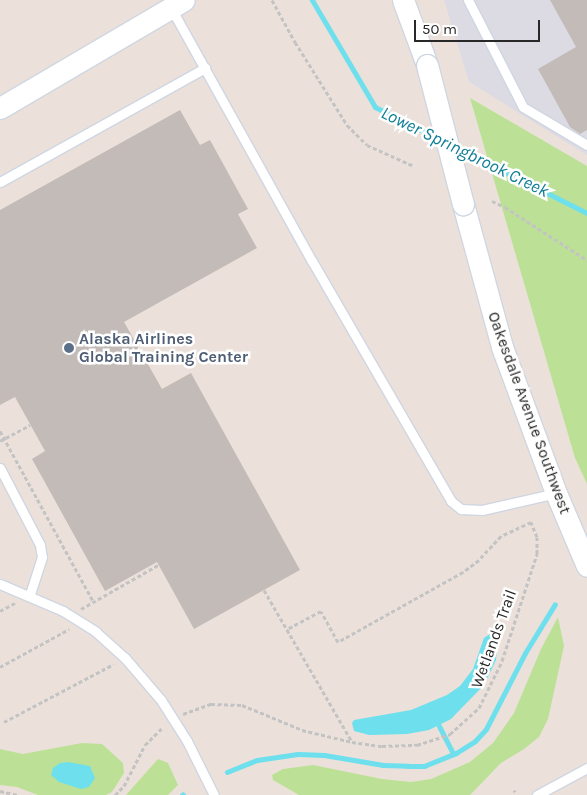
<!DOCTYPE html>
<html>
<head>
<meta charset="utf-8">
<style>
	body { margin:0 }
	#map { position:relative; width:587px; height:795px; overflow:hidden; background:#ebe1da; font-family:Karla,sans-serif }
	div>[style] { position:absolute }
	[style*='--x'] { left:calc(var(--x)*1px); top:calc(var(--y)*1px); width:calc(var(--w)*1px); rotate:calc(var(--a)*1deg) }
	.industrial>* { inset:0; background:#dcdbe3 }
	.green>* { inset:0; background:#bce196 }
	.water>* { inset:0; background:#6ddfed }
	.stream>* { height:5px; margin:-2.5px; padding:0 2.5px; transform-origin:2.5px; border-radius:2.5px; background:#6ddfed }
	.building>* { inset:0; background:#c3bbb7 }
	.path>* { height:3px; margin-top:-1.5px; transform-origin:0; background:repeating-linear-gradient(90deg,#c3c3c3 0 4px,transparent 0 6.5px) }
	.roads { filter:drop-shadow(1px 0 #cfd6e1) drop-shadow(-1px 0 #cfd6e1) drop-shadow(0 1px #cfd6e1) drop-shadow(0 -1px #cfd6e1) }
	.service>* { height:9px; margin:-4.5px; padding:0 4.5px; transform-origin:4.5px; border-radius:4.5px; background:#fff }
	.tertiary>* { height:21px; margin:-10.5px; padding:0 10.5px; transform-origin:10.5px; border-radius:10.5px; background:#fff }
	.bridges { filter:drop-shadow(1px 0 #cfd6e1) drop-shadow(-1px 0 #cfd6e1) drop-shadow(0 1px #cfd6e1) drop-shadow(0 -1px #cfd6e1) }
	.tertiary-bridge>* { height:21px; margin:-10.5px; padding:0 10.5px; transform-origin:10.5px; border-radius:10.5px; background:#fff }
	.dots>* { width:14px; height:14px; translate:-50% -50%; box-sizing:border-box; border:2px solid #fff; border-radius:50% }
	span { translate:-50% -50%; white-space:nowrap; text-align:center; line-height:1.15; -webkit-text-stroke:5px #fff; paint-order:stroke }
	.service-label { font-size:16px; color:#4e5e75; font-weight:700 }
	.left { translate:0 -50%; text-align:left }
	.street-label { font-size:16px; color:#282828 }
	.water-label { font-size:18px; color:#0e7d96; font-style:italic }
	.scale { position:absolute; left:414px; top:20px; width:126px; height:22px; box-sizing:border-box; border:2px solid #282828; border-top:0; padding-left:6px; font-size:15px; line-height:18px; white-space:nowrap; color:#282828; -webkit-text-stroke:4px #fff; paint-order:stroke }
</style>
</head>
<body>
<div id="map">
	<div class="industrial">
		<div style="clip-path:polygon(444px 0,587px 0,587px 155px,469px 82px)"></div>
	</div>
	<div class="green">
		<div style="clip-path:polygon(470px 98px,587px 166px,587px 484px,575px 458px)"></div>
		<div style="clip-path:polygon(558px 617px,564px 646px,548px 719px,539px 737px,524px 749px,501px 763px,470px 795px,299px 795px,273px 780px,272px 775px,283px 769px,313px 765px,382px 779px,411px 782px,431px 779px,470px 762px,493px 743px,514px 713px,541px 649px)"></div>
		<div style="clip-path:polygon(82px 743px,102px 744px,123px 763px,124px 773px,112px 792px,106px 795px,38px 795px,17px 787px,0 785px,0 749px,23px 754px)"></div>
		<div style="clip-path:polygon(158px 759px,168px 763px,178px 785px,168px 795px,126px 795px)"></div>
	</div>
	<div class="water">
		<div style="clip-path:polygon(490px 634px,498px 637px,496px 660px,484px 685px,451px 719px,429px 730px,407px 734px,369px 735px,354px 731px,352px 723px,354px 720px,411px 710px,447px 695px,460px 686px,473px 669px,484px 638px)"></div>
		<div style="clip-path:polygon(68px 762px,90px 766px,95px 778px,89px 787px,81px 789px,59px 782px,51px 775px,53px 768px,60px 763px)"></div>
	</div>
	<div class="stream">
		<div style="--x:312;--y:0;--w:124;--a:59.5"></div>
		<div style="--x:375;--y:107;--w:74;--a:26.6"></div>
		<div style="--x:455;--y:147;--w:148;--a:26.6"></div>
		<div style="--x:439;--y:726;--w:31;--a:63"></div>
		<div style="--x:227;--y:772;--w:32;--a:-22"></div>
		<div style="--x:257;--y:760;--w:41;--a:-8.3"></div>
		<div style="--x:298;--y:754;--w:26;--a:2"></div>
		<div style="--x:324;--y:755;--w:60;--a:9.6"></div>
		<div style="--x:383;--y:765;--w:25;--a:2"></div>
		<div style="--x:408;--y:766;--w:16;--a:0"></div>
		<div style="--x:424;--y:766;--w:35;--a:-22"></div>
		<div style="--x:456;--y:753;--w:22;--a:-32"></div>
		<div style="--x:475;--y:741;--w:16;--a:-47"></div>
		<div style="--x:486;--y:729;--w:85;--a:-62.8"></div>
		<div style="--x:525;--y:653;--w:57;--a:-58.5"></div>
		<div style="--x:182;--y:795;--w:1;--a:-45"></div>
	</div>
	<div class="building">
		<div style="clip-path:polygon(550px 0,587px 0,587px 130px,580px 134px,570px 127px,538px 69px,576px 47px)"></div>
		<div style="clip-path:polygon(180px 110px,200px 145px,210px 140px,248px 209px,238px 214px,257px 248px,124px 322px,162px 389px,191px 373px,300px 570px,194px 629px,157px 562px,105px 591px,32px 459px,45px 451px,15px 397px,0 405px,0 210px)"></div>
	</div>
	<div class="path">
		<div style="--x:272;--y:0;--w:48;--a:61.3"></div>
		<div style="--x:295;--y:42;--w:98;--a:57.9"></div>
		<div style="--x:347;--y:125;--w:28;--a:45"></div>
		<div style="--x:367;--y:145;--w:51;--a:24.1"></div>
		<div style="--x:492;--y:201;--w:14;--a:25"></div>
		<div style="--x:505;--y:207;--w:98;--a:32.9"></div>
		<div style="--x:0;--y:431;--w:194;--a:61.3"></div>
		<div style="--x:0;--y:441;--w:34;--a:-28"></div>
		<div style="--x:264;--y:590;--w:176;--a:59.9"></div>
		<div style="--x:81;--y:609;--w:89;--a:-29.7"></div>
		<div style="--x:0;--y:611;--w:17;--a:-28"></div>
		<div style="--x:0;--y:667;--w:79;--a:-28.8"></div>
		<div style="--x:183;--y:714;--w:30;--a:-20"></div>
		<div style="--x:211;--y:704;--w:31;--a:2"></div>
		<div style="--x:242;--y:705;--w:65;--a:22.6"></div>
		<div style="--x:302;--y:730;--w:51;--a:13.5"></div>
		<div style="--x:352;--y:742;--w:30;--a:8"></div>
		<div style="--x:382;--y:746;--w:35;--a:-2"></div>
		<div style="--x:417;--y:745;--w:35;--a:-18"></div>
		<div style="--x:450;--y:734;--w:39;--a:-42"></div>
		<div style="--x:479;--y:708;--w:52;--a:-63.9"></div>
		<div style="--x:502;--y:661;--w:113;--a:-71.9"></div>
		<div style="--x:537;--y:554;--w:17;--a:-90"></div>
		<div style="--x:537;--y:537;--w:16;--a:-112"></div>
		<div style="--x:531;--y:522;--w:33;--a:155"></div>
		<div style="--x:501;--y:536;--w:33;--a:133"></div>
		<div style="--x:479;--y:560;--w:20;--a:143"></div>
		<div style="--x:463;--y:572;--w:143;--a:150.8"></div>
		<div style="--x:338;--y:642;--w:35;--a:-119"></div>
		<div style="--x:321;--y:611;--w:38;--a:152"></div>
		<div style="--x:4;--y:722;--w:124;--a:-27.8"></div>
		<div style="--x:514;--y:790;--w:2;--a:63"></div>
		<div style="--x:0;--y:791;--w:18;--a:13"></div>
		<div style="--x:115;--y:795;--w:13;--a:-45"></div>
		<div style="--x:124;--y:786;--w:46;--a:-62.9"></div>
		<div style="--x:145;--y:745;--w:25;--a:-45"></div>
	</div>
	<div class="roads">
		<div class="service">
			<div style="--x:468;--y:0;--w:120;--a:62.8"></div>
			<div style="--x:523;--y:107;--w:74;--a:30.7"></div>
			<div style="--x:171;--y:8;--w:290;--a:60.9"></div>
			<div style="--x:312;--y:261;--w:277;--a:59.9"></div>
			<div style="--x:451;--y:501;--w:13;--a:39"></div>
			<div style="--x:461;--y:509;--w:21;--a:3"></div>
			<div style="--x:482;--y:510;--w:76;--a:-12.9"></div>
			<div style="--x:0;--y:182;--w:235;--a:-29.1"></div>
			<div style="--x:0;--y:468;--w:87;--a:62.5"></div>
			<div style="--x:40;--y:545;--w:12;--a:81"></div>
			<div style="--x:42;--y:557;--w:40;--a:108"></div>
			<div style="--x:0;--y:584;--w:69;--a:23.2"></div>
			<div style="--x:63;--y:611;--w:39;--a:32"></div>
			<div style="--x:96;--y:632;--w:39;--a:42"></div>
			<div style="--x:125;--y:658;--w:55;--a:49.4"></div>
			<div style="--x:161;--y:700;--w:49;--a:57.6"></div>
			<div style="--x:187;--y:741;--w:60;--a:63.4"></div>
			<div style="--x:537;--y:795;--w:57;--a:-28.4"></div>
		</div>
		<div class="tertiary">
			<div style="--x:403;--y:0;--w:69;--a:69.7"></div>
			<div style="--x:0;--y:108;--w:213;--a:-30.4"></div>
			<div style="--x:463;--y:204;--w:148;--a:74.7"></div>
			<div style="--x:502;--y:347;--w:156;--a:69.7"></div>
			<div style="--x:556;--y:493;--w:79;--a:67"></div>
		</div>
	</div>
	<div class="bridges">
		<div class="tertiary-bridge">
			<div style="--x:427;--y:65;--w:144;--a:75.5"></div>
		</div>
	</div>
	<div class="dots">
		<div style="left:69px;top:348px;background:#5c6f8a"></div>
	</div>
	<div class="service-label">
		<span class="left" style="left:79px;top:348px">Alaska Airlines<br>Global Training Center</span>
	</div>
	<div class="street-label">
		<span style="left:529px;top:413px;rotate:70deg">Oakesdale Avenue Southwest</span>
		<span style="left:494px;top:639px;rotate:-70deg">Wetlands Trail</span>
	</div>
	<div class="water-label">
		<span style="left:465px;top:152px;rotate:26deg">Lower Springbrook Creek</span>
	</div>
	<div class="scale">50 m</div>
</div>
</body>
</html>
